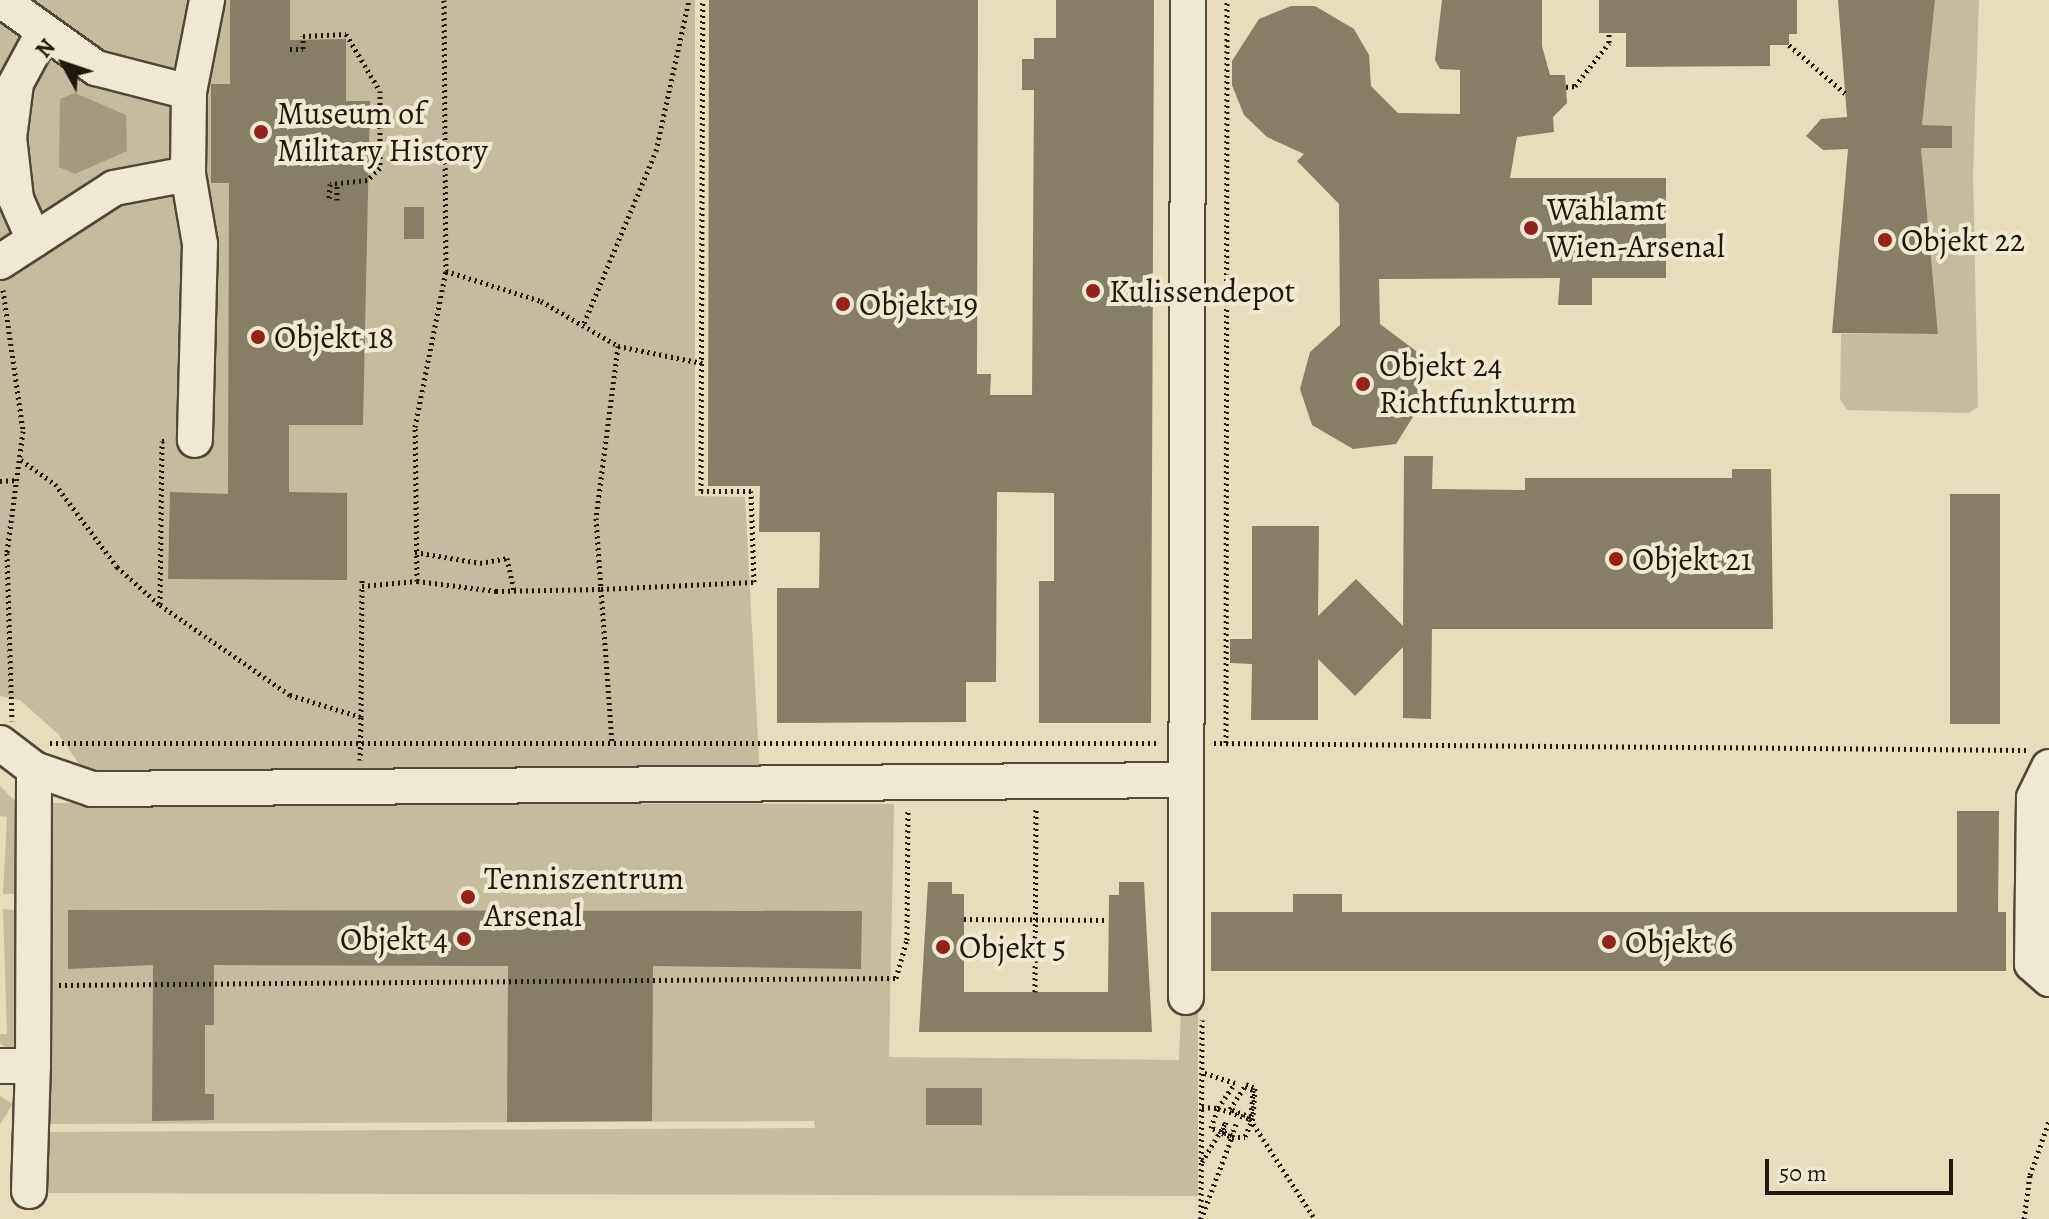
<!DOCTYPE html>
<html>
<head>
<meta charset="utf-8">
<style>
	body { margin:0 }
	#map { position:relative; width:2049px; height:1219px; overflow:hidden; background:#e7ddbc; font-family:Alegreya,serif }
	div>[style] { position:absolute }
	[style*='--x'] { left:calc(var(--x)*1px); top:calc(var(--y)*1px); width:calc(var(--w)*1px); rotate:calc(var(--a)*1deg) }
	.green>* { inset:0; background:#c5bb9e; transform-origin:0 0 }
	.water>* { inset:0; background:#a39a80 }
	.building>* { inset:0; background:#877e68; transform-origin:0 0 }
	.path>* { height:5px; margin-top:-2.5px; transform-origin:0; background:repeating-linear-gradient(90deg,#20170d 0 2px,transparent 0 6px) }
	.roads { filter:drop-shadow(2px 0 #524839) drop-shadow(-2px 0 #524839) drop-shadow(0 2px #524839) drop-shadow(0 -2px #524839) }
	.minor>* { height:34px; margin:-17px; padding:0 17px; transform-origin:17px; border-radius:17px; background:#efe9d3 }
	.path-bridge>* { height:5px; margin-top:-2.5px; transform-origin:0; background:repeating-linear-gradient(90deg,#20170d 0 2px,transparent 0 6px) }
	.dots>* { width:22px; height:22px; translate:-50% -50%; box-sizing:border-box; border:4px solid #efe9d3; border-radius:50% }
	span { translate:-50% -50%; white-space:nowrap; text-align:center; line-height:1.15; -webkit-text-stroke:8px #efe9d3; paint-order:stroke }
	.poi-label { font-size:32px; color:#20170d }
	.left { translate:0 -50%; text-align:left }
	.right { translate:-100% -50%; text-align:right }
	.north { position:absolute; left:24px; top:24px; width:80px; height:80px; -webkit-text-stroke:6px #efe9d3; paint-order:stroke; rotate:310deg; font-size:22px; font-weight:700; line-height:32px; text-align:center; color:#20170d }
	.north::after { content:''; display:block; margin:auto; width:28px; height:36px; background:#20170d; clip-path:polygon(50% 0,100% 100%,50% 72%,0 100%) }
	.scale { position:absolute; left:1765px; top:1159px; width:188px; height:36px; box-sizing:border-box; border:4px solid #20170d; border-top:0; padding-left:10px; font-size:24px; line-height:28px; white-space:nowrap; color:#20170d; -webkit-text-stroke:6px #efe9d3; paint-order:stroke }
</style>
</head>
<body>
<div id="map">
	<div class="green">
		<div style="clip-path:polygon(0 0,695px 0,695px 496px,745px 497px,760px 777px,99px 777px,84px 771px,58px 734px,20px 700px,0 696px)"></div>
		<div style="clip-path:polygon(1935px 0,1979px 0,1973px 175px,1978px 407px,1969px 413px,1847px 410px,1840px 399px,1841px 334px,1938px 334px,1921px 148px,1952px 127px,1922px 125px)"></div>
		<div style="clip-path:polygon(0 786px,15px 801px,17px 894px,3px 894px,7px 817px,0 816px)"></div>
		<div style="clip-path:polygon(47px 803px,894px 804px,889px 1057px,1179px 1060px,1181px 1009px,1198px 1010px,1198px 1196px,44px 1193px,44px 1132px,815px 1128px,814px 1121px,44px 1124px)"></div>
		<div style="clip-path:polygon(3px 909px,16px 910px,17px 1056px,0 1043px,0 1034px,7px 1034px)"></div>
		<div style="left:0;top:1096px;width:15px;height:94px;rotate:32deg"></div>
	</div>
	<div class="water">
		<div style="clip-path:polygon(75px 93px,126px 115px,127px 151px,75px 174px,59px 167px,60px 99px)"></div>
	</div>
	<div class="building">
		<div style="clip-path:polygon(230px 0,290px 0,290px 40px,346px 39px,346px 101px,370px 101px,363px 425px,289px 425px,289px 492px,347px 493px,347px 580px,168px 579px,170px 492px,228px 494px,229px 183px,211px 183px,211px 84px,230px 84px)"></div>
		<div style="clip-path:polygon(709px 0,978px 0,977px 374px,991px 374px,990px 395px,1032px 395px,1034px 90px,1022px 90px,1022px 59px,1034px 59px,1034px 38px,1056px 38px,1056px 0,1154px 0,1151px 723px,1039px 723px,1039px 581px,1054px 581px,1054px 493px,997px 492px,996px 682px,966px 682px,966px 722px,777px 723px,777px 588px,819px 588px,820px 532px,759px 532px,760px 486px,708px 486px)"></div>
		<div style="clip-path:polygon(1442px 0,1542px 0,1542px 46px,1550px 75px,1565px 75px,1567px 103px,1553px 117px,1554px 132px,1517px 137px,1510px 178px,1666px 178px,1666px 278px,1592px 278px,1592px 305px,1558px 305px,1560px 278px,1379px 279px,1380px 324px,1416px 351px,1425px 398px,1396px 444px,1353px 449px,1312px 425px,1300px 389px,1310px 352px,1340px 325px,1339px 204px,1297px 161px,1304px 154px,1267px 137px,1244px 115px,1232px 85px,1232px 61px,1259px 19px,1291px 6px,1315px 6px,1354px 29px,1369px 55px,1371px 86px,1398px 113px,1460px 114px,1460px 70px,1440px 69px,1435px 60px)"></div>
		<div style="clip-path:polygon(1599px 0,1797px 0,1797px 34px,1789px 34px,1789px 45px,1770px 45px,1770px 66px,1626px 67px,1626px 33px,1599px 33px)"></div>
		<div style="clip-path:polygon(1838px 0,1935px 0,1922px 125px,1952px 126px,1952px 148px,1921px 148px,1938px 334px,1832px 333px,1848px 149px,1823px 150px,1806px 136px,1821px 119px,1847px 117px)"></div>
		<div style="left:404px;top:207px;width:20px;height:32px"></div>
		<div style="clip-path:polygon(1404px 456px,1433px 456px,1432px 489px,1525px 490px,1525px 478px,1732px 478px,1732px 469px,1771px 469px,1773px 629px,1432px 629px,1431px 719px,1403px 718px,1403px 647px,1355px 696px,1318px 659px,1318px 720px,1251px 720px,1252px 664px,1230px 663px,1230px 639px,1252px 639px,1252px 526px,1319px 526px,1318px 616px,1356px 579px,1403px 626px)"></div>
		<div style="left:1950px;top:494px;width:50px;height:230px"></div>
		<div style="clip-path:polygon(1957px 811px,1999px 811px,1998px 912px,2006px 912px,2006px 971px,1211px 971px,1211px 912px,1293px 912px,1293px 894px,1342px 894px,1342px 912px,1957px 912px)"></div>
		<div style="clip-path:polygon(928px 882px,952px 882px,952px 894px,964px 894px,964px 992px,1108px 992px,1109px 895px,1119px 895px,1119px 882px,1144px 882px,1152px 1032px,919px 1032px)"></div>
		<div style="clip-path:polygon(68px 910px,862px 911px,861px 969px,653px 966px,652px 1121px,507px 1122px,508px 966px,214px 965px,214px 1025px,205px 1025px,205px 1094px,214px 1094px,214px 1120px,152px 1121px,153px 965px,68px 969px)"></div>
		<div style="left:926px;top:1088px;width:56px;height:37px"></div>
	</div>
	<div class="path">
		<div style="--x:444;--y:0;--w:271;--a:89.6"></div>
		<div style="--x:1789;--y:45;--w:75;--a:40.7"></div>
		<div style="--x:290;--y:49;--w:13;--a:0"></div>
		<div style="--x:303;--y:49;--w:13;--a:-90"></div>
		<div style="--x:303;--y:36;--w:43;--a:-2.7"></div>
		<div style="--x:346;--y:34;--w:66;--a:59.2"></div>
		<div style="--x:380;--y:91;--w:77;--a:90"></div>
		<div style="--x:380;--y:168;--w:18;--a:137"></div>
		<div style="--x:367;--y:180;--w:37;--a:174"></div>
		<div style="--x:330;--y:184;--w:15;--a:94"></div>
		<div style="--x:1566;--y:87;--w:9;--a:-6"></div>
		<div style="--x:1575;--y:86;--w:55;--a:-51.7"></div>
		<div style="--x:1609;--y:43;--w:10;--a:-90"></div>
		<div style="--x:337;--y:200;--w:17;--a:-90"></div>
		<div style="--x:3;--y:290;--w:142;--a:81.9"></div>
		<div style="--x:23;--y:431;--w:123;--a:97.5"></div>
		<div style="--x:7;--y:553;--w:168;--a:88.3"></div>
		<div style="--x:584;--y:323;--w:186;--a:-67.3"></div>
		<div style="--x:656;--y:151;--w:155;--a:-77.7"></div>
		<div style="--x:618;--y:346;--w:86;--a:11.4"></div>
		<div style="--x:21;--y:460;--w:42;--a:35.2"></div>
		<div style="--x:55;--y:484;--w:104;--a:53.2"></div>
		<div style="--x:117;--y:567;--w:57;--a:41.5"></div>
		<div style="--x:160;--y:605;--w:158;--a:34.7"></div>
		<div style="--x:290;--y:695;--w:74;--a:17.2"></div>
		<div style="--x:361;--y:717;--w:43;--a:91.3"></div>
		<div style="--x:0;--y:481;--w:18;--a:-3"></div>
		<div style="--x:415;--y:552;--w:66;--a:9.6"></div>
		<div style="--x:480;--y:563;--w:27;--a:-10"></div>
		<div style="--x:507;--y:558;--w:33;--a:78"></div>
		<div style="--x:362;--y:580;--w:6;--a:90"></div>
		<div style="--x:362;--y:586;--w:55;--a:-5.2"></div>
		<div style="--x:417;--y:581;--w:80;--a:7.2"></div>
		<div style="--x:496;--y:591;--w:105;--a:-1.1"></div>
		<div style="--x:601;--y:589;--w:152;--a:85.9"></div>
		<div style="--x:417;--y:581;--w:154;--a:-90.7"></div>
		<div style="--x:415;--y:427;--w:159;--a:-78.8"></div>
		<div style="--x:446;--y:271;--w:100;--a:17.5"></div>
		<div style="--x:541;--y:301;--w:89;--a:30.3"></div>
		<div style="--x:618;--y:346;--w:173;--a:97.3"></div>
		<div style="--x:596;--y:518;--w:71;--a:86"></div>
		<div style="--x:601;--y:589;--w:153;--a:-2.6"></div>
		<div style="--x:754;--y:582;--w:91;--a:-91.9"></div>
		<div style="--x:751;--y:491;--w:50;--a:180"></div>
		<div style="--x:701;--y:491;--w:491;--a:-89.8"></div>
		<div style="--x:160;--y:604;--w:163;--a:-89.3"></div>
		<div style="--x:162;--y:441;--w:6;--a:0"></div>
		<div style="--x:361;--y:717;--w:131;--a:-89.6"></div>
		<div style="--x:50;--y:743;--w:1110;--a:0"></div>
		<div style="--x:1214;--y:743;--w:814;--a:0.49"></div>
		<div style="--x:1226;--y:743;--w:743;--a:-89.92"></div>
		<div style="--x:964;--y:919;--w:144;--a:0.4"></div>
		<div style="--x:59;--y:985;--w:837;--a:-0.48"></div>
		<div style="--x:896;--y:978;--w:40;--a:-74"></div>
		<div style="--x:907;--y:940;--w:130;--a:-89.6"></div>
		<div style="--x:1035;--y:992;--w:183;--a:-89.7"></div>
		<div style="--x:1202;--y:1107;--w:16;--a:4"></div>
		<div style="--x:1218;--y:1108;--w:30;--a:-56"></div>
		<div style="--x:1235;--y:1083;--w:35;--a:-162"></div>
		<div style="--x:1236;--y:1124;--w:12;--a:110"></div>
		<div style="--x:1232;--y:1135;--w:22;--a:-162"></div>
		<div style="--x:1211;--y:1128;--w:21;--a:-71"></div>
		<div style="--x:1218;--y:1108;--w:34;--a:19"></div>
		<div style="--x:1250;--y:1119;--w:119;--a:57"></div>
		<div style="--x:1232;--y:1137;--w:13;--a:0"></div>
		<div style="--x:1202;--y:1162;--w:47;--a:-59"></div>
		<div style="--x:1203;--y:1214;--w:85;--a:-69.4"></div>
		<div style="--x:1201;--y:1219;--w:199;--a:-89.7"></div>
		<div style="--x:2024;--y:1219;--w:44;--a:-82.2"></div>
		<div style="--x:2030;--y:1175;--w:57;--a:-70.6"></div>
	</div>
	<div class="roads">
		<div class="minor">
			<div style="--x:189;--y:92;--w:94;--a:-78.9"></div>
			<div style="--x:188;--y:174;--w:71;--a:80.3"></div>
			<div style="--x:200;--y:244;--w:196;--a:91.5"></div>
			<div style="--x:34;--y:240;--w:45;--a:-113.7"></div>
			<div style="--x:16;--y:199;--w:61;--a:-96.5"></div>
			<div style="--x:9;--y:138;--w:55;--a:-82.7"></div>
			<div style="--x:16;--y:83;--w:57;--a:-61.6"></div>
			<div style="--x:0;--y:262;--w:136;--a:-33"></div>
			<div style="--x:114;--y:188;--w:75;--a:-10.7"></div>
			<div style="--x:188;--y:174;--w:82;--a:-89.3"></div>
			<div style="--x:189;--y:92;--w:96;--a:-165.5"></div>
			<div style="--x:96;--y:68;--w:117;--a:-144.4"></div>
			<div style="--x:0;--y:743;--w:43;--a:37.4"></div>
			<div style="--x:34;--y:769;--w:61;--a:19"></div>
			<div style="--x:92;--y:789;--w:1092;--a:-0.47"></div>
			<div style="--x:2049;--y:767;--w:34;--a:116"></div>
			<div style="--x:2034;--y:798;--w:166;--a:90.7"></div>
			<div style="--x:2032;--y:964;--w:23;--a:41"></div>
			<div style="--x:1186;--y:997;--w:997;--a:-89.89"></div>
			<div style="--x:0;--y:1066;--w:33;--a:0"></div>
			<div style="--x:33;--y:1066;--w:297;--a:-89.8"></div>
			<div style="--x:29;--y:1191;--w:125;--a:-88.2"></div>
		</div>
	</div>
	<div class="path-bridge">
		<div style="--x:1245;--y:1087;--w:9;--a:21"></div>
		<div style="--x:1253;--y:1090;--w:27;--a:94"></div>
		<div style="--x:1251;--y:1117;--w:22;--a:-159"></div>
		<div style="--x:1230;--y:1109;--w:30;--a:-57"></div>
		<div style="--x:1246;--y:1084;--w:10;--a:24"></div>
		<div style="--x:1255;--y:1088;--w:30;--a:94"></div>
		<div style="--x:1253;--y:1118;--w:21;--a:113"></div>
		<div style="--x:1226;--y:1122;--w:12;--a:110"></div>
		<div style="--x:1222;--y:1133;--w:11;--a:22"></div>
	</div>
	<div class="dots">
		<div style="left:261px;top:132px;background:#8f2418"></div>
		<div style="left:1531px;top:228px;background:#8f2418"></div>
		<div style="left:1885px;top:240px;background:#8f2418"></div>
		<div style="left:1093px;top:291px;background:#8f2418"></div>
		<div style="left:843px;top:304px;background:#8f2418"></div>
		<div style="left:258px;top:337px;background:#8f2418"></div>
		<div style="left:1363px;top:384px;background:#8f2418"></div>
		<div style="left:1616px;top:559px;background:#8f2418"></div>
		<div style="left:468px;top:897px;background:#8f2418"></div>
		<div style="left:464px;top:939px;background:#8f2418"></div>
		<div style="left:1609px;top:942px;background:#8f2418"></div>
		<div style="left:943px;top:947px;background:#8f2418"></div>
	</div>
	<div class="poi-label">
		<span class="left" style="left:277px;top:132px">Museum of<br>Military History</span>
		<span class="left" style="left:1547px;top:228px">Wählamt<br>Wien-Arsenal</span>
		<span class="left" style="left:1901px;top:240px">Objekt 22</span>
		<span class="left" style="left:1109px;top:291px">Kulissendepot</span>
		<span class="left" style="left:859px;top:304px">Objekt 19</span>
		<span class="left" style="left:274px;top:337px">Objekt 18</span>
		<span class="left" style="left:1379px;top:384px">Objekt 24<br>Richtfunkturm</span>
		<span class="left" style="left:1632px;top:559px">Objekt 21</span>
		<span class="left" style="left:484px;top:897px">Tenniszentrum<br>Arsenal</span>
		<span class="right" style="left:448px;top:939px">Objekt 4</span>
		<span class="left" style="left:1625px;top:942px">Objekt 6</span>
		<span class="left" style="left:959px;top:947px">Objekt 5</span>
	</div>
	<div class="north">N</div>
	<div class="scale">50 m</div>
</div>
</body>
</html>
